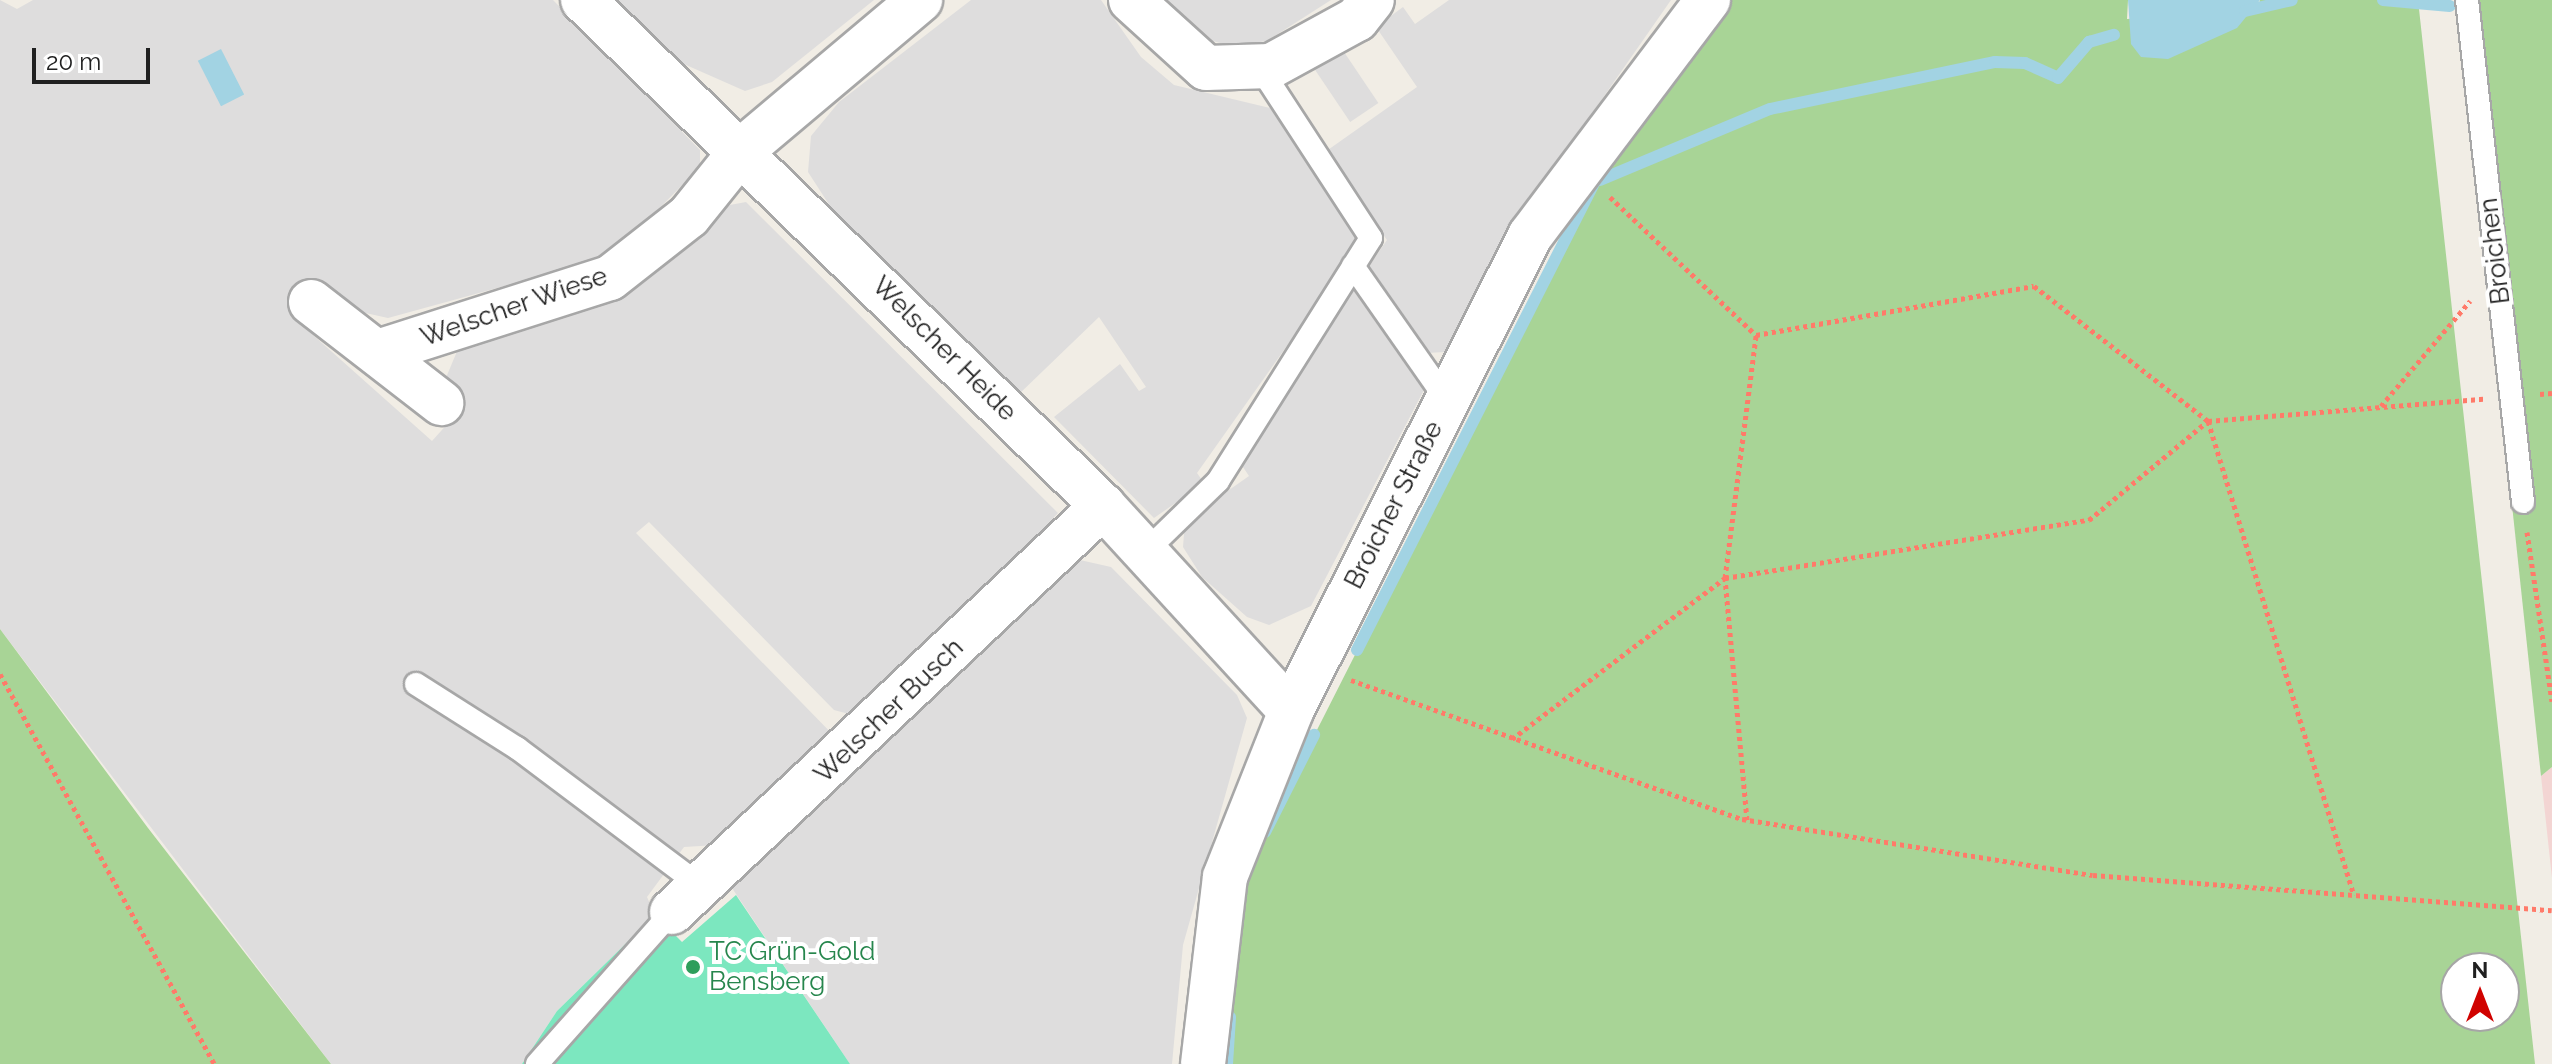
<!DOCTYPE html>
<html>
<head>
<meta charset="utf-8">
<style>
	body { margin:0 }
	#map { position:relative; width:2552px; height:1064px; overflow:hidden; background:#f1ede5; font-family:Raleway,sans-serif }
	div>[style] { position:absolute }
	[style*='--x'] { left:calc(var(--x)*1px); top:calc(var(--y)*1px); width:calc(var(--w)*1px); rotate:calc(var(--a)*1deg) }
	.residential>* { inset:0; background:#dedddd; transform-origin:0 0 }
	.commercial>* { inset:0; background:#f3d5d3 }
	.forest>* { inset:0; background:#a8d496 }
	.pitch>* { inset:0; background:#7ce7bf }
	.water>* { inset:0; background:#a2d3e3; transform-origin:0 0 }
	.stream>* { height:12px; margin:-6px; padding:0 6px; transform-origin:6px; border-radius:6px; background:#a2d3e3 }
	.path>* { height:5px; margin-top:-2.5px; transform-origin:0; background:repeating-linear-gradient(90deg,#ff7a69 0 4px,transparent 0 8px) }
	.roads { filter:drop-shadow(2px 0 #a7a7a7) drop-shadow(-2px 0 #a7a7a7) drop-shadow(0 2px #a7a7a7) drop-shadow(0 -2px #a7a7a7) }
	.lane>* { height:22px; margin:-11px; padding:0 11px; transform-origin:11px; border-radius:11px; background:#fff }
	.street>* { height:44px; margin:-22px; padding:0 22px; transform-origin:22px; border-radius:22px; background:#fff }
	.dots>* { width:22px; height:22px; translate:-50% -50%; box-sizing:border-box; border:4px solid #fff; border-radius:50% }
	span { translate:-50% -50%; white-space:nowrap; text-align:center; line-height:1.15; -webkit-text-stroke:8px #fff; paint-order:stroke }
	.street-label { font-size:26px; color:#202020 }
	.leisure-label { font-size:26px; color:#27864d }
	.left { translate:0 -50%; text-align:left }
	.north { position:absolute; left:2440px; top:952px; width:80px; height:80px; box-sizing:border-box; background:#fff; border:2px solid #a6a6a6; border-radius:50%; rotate:0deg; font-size:22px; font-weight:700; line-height:32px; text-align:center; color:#202020 }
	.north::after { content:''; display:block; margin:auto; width:28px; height:36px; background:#d00200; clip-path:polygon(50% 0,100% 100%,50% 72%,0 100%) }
	.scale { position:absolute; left:32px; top:48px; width:118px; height:36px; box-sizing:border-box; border:4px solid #202020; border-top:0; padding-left:10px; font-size:24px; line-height:28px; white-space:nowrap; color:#202020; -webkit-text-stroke:6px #fff; paint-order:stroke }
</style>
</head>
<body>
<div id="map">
	<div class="residential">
		<div style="clip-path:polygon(0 0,17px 9px,33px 0,553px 0,700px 150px,700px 167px,625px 243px,596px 261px,388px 318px,352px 310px,323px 289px,295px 319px,432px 441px,459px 411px,445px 380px,458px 349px,627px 292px,719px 207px,746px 202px,1058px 513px,864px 718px,834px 710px,649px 522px,636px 533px,839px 741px,717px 845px,684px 847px,647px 897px,655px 915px,557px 1011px,522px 1064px,331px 1064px,0 629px)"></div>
		<div style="clip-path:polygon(616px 0,874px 0,772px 82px,745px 91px,677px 61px)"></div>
		<div style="clip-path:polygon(971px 0,1101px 0,1141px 57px,1174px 85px,1270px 108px,1361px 241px,1197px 473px,1204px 483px,1154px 518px,1054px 417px,1120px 364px,1139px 391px,1146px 387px,1099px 317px,1017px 396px,830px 206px,808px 172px,811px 136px,839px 102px)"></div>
		<div style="clip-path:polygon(1159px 0,1331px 0,1267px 41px,1232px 46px,1197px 37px)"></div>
		<div style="clip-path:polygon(1449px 0,1671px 0,1533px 198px,1445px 352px,1426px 353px,1367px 269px,1387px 240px,1325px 152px,1417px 87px,1376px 27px,1403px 7px,1415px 24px)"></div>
		<div style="left:1342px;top:49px;width:65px;height:34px;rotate:56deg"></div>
		<div style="clip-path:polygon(1354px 286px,1425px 388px,1311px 606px,1269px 625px,1247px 617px,1202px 577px,1183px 547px,1185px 521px,1249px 476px,1235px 455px)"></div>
		<div style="clip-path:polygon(1071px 558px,1111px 567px,1237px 695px,1247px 718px,1183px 945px,1172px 1064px,850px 1064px,726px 879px)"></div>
	</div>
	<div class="commercial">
		<div style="clip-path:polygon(2552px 767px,2552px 878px,2541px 776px)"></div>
	</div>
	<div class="forest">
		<div style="clip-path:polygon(evenodd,1731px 0,2128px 0,2127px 19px,2258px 11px,2260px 0,2418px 0,2535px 1064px,1227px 1064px,1241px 880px,1600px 171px,1731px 0,2456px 968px,2504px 968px,2504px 1016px,2456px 1016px,2456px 968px)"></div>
		<div style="clip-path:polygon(2458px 0,2552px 0,2552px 767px,2541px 776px)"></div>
		<div style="clip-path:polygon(0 629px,148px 828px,331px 1064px,0 1064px)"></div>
	</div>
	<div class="pitch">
		<div style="clip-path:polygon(736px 895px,850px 1064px,522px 1064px,557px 1011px,655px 915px,682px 942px)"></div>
	</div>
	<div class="water">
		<div style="clip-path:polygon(2128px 0,2260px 0,2237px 28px,2168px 59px,2141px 57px,2131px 44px)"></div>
		<div style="left:221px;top:49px;width:51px;height:26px;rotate:63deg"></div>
	</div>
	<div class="stream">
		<div style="--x:2383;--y:0;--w:67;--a:5.1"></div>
		<div style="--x:2245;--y:11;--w:48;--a:-13.2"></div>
		<div style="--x:1600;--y:180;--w:184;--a:-22.7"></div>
		<div style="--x:1770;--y:109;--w:230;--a:-11.8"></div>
		<div style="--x:1995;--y:62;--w:30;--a:2"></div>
		<div style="--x:2025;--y:63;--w:36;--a:24"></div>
		<div style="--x:2058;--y:78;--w:48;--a:-49.3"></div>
		<div style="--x:2089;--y:42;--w:26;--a:-16"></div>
		<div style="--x:1357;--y:650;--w:524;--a:-63.09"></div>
		<div style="--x:1265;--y:832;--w:109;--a:-63.2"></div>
		<div style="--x:1227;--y:1064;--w:47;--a:-86.3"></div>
	</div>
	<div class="path">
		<div style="--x:1610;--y:197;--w:201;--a:43.4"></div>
		<div style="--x:1756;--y:335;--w:282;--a:-10"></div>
		<div style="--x:2034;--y:286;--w:220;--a:37.8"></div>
		<div style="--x:2208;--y:421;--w:276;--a:-4.6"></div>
		<div style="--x:2540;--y:394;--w:12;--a:-5"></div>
		<div style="--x:2381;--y:406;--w:138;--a:-49.7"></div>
		<div style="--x:2527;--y:532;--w:171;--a:81.6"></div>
		<div style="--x:0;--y:674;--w:445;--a:61.2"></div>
		<div style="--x:1351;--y:680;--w:415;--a:19.6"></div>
		<div style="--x:1742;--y:819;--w:355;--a:9.1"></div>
		<div style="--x:2093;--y:875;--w:460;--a:4.4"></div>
		<div style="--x:1512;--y:739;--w:267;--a:-37.1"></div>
		<div style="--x:1725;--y:578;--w:369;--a:-9.1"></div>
		<div style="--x:2089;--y:520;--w:155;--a:-39.8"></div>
		<div style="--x:2208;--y:421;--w:496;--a:72.9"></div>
		<div style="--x:1747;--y:820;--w:243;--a:-95.2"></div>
		<div style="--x:1725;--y:578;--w:245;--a:-82.7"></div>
	</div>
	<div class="roads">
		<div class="lane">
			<div style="--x:2467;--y:0;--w:505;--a:83.63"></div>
			<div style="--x:1353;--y:266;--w:164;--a:55"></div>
			<div style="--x:1144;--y:553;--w:103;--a:-44.2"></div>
			<div style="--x:1218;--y:481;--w:287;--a:-57.8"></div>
			<div style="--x:1371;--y:238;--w:205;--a:-123.1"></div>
			<div style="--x:416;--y:684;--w:120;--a:32.4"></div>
			<div style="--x:517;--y:748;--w:230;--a:36.9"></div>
			<div style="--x:537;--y:1064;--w:203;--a:-48.4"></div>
		</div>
		<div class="street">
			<div style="--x:583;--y:0;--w:726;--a:44.22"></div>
			<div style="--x:1103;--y:506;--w:278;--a:47.5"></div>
			<div style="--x:1131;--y:0;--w:101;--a:42.2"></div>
			<div style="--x:1206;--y:68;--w:65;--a:-1.8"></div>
			<div style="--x:1271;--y:66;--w:98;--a:-28.7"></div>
			<div style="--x:1357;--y:19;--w:24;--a:-52"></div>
			<div style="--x:311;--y:302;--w:165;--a:37.8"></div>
			<div style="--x:381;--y:351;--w:240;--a:-17.7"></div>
			<div style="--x:610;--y:278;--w:100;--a:-38.1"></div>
			<div style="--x:689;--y:216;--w:85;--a:-51.2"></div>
			<div style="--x:742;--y:150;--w:233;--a:-40.1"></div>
			<div style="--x:672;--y:912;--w:592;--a:-43.29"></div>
			<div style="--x:1203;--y:1064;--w:188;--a:-83.3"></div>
			<div style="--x:1225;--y:877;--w:179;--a:-68.3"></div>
			<div style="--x:1291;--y:711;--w:532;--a:-63.29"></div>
			<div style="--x:1530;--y:236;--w:296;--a:-53"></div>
		</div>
	</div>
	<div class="dots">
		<div style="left:693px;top:967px;background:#2e9e5b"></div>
	</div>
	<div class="street-label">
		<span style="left:2495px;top:251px;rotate:-97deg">Broichen</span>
		<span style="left:514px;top:307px;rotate:-19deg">Welscher Wiese</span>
		<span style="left:944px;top:349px;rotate:45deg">Welscher Heide</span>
		<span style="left:1394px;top:505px;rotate:-63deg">Broicher Straße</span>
		<span style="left:889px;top:711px;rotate:-44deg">Welscher Busch</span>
	</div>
	<div class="leisure-label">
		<span class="left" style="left:709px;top:967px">TC Grün-Gold<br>Bensberg</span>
	</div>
	<div class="north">N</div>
	<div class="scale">20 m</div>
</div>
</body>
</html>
